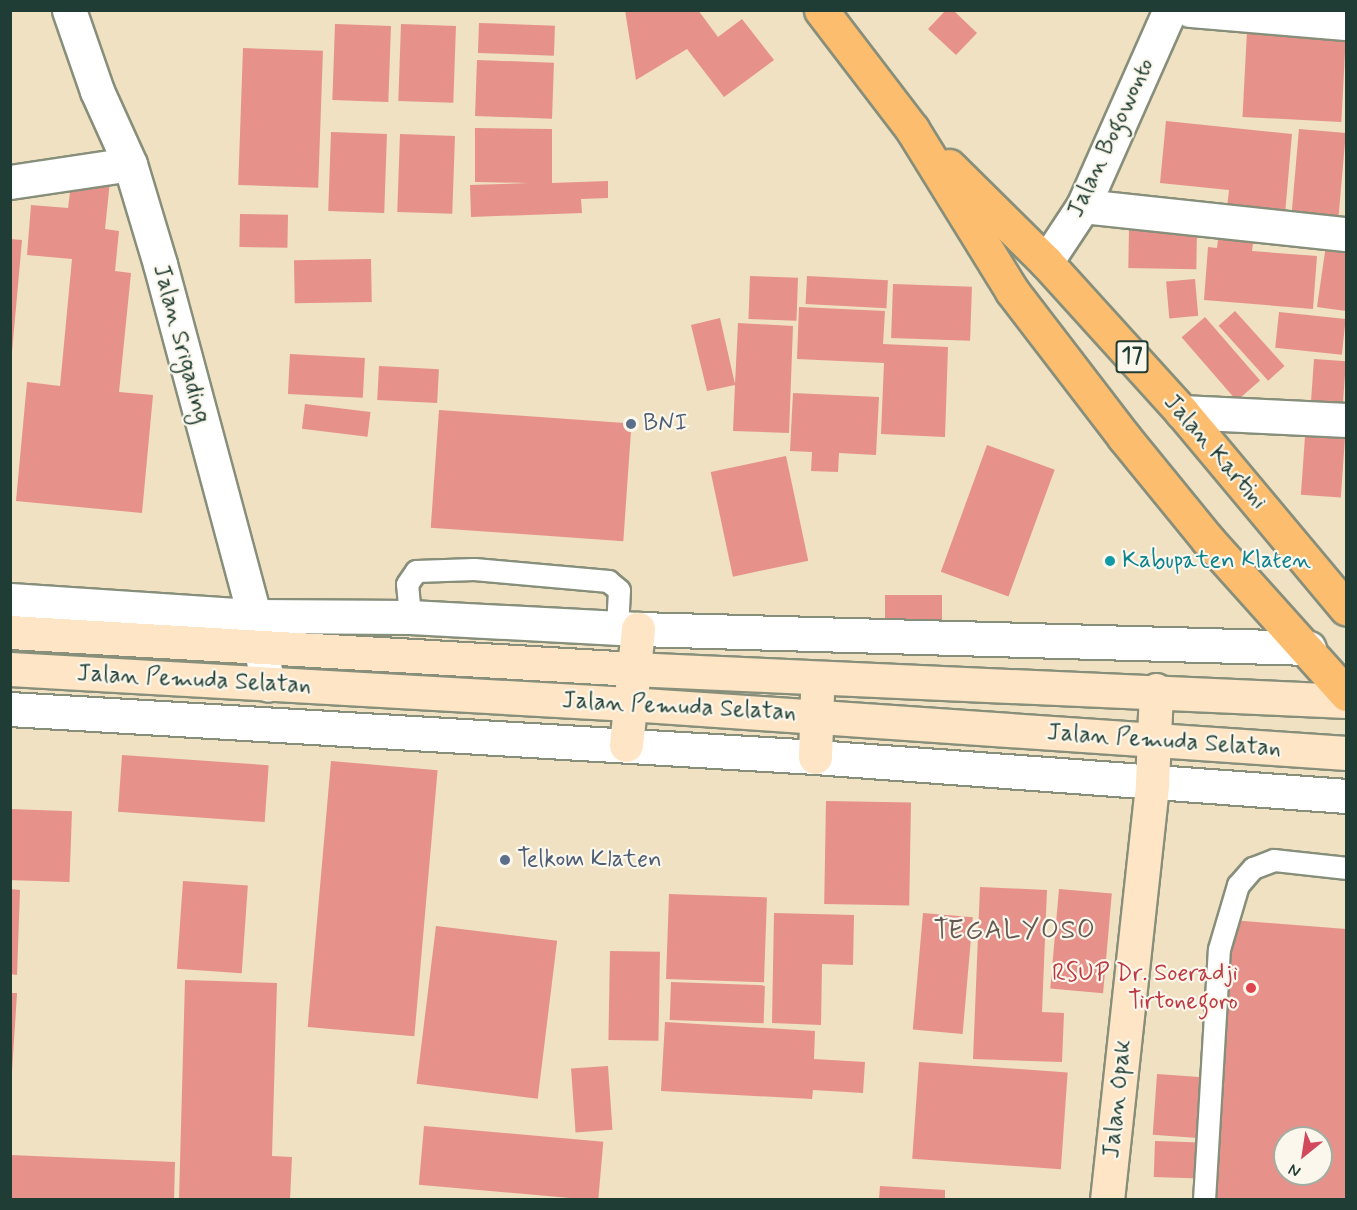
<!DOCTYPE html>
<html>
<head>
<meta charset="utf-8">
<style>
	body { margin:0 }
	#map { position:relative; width:1357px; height:1210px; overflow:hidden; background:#efe1c2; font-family:Mynerve,sans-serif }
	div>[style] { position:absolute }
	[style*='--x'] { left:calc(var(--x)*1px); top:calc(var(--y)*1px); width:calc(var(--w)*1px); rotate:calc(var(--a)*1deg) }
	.building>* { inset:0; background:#e6918a; transform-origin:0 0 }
	.roads { filter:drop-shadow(2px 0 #878f7b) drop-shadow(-2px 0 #878f7b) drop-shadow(0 2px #878f7b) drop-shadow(0 -2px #878f7b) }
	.lane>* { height:21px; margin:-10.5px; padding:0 10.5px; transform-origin:10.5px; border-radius:10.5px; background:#fff }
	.street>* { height:33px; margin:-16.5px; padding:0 16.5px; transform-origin:16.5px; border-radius:16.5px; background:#fff }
	.secondary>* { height:33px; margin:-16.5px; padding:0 16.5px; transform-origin:16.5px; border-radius:16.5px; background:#fee5c5 }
	.highway>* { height:33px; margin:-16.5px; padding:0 16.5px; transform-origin:16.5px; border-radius:16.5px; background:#fcbd6f }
	.dots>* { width:16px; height:16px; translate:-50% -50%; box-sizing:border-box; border:3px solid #fbf7ec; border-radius:50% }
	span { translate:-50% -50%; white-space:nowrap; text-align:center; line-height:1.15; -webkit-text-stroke:4.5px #fbf7ec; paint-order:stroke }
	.shield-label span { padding:2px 4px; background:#fbf7ec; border:2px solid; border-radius:4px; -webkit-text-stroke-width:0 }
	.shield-label { font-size:22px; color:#1f3d34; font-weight:700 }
	.street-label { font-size:24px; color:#1f3d34 }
	.service-label { font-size:24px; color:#4e5e75 }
	.left { translate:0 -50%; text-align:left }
	.culture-label { font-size:24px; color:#0d838f }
	.health-label { font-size:24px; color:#be3a42 }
	.right { translate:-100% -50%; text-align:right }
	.quarter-label { font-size:27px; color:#655a52; letter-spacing:1.5px }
	.frame { position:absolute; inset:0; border:12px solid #1f3d34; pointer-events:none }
	.north { position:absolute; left:1273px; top:1126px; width:60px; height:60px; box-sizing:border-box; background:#fbf7ec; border:2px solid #a3ada2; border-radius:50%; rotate:210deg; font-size:16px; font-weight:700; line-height:24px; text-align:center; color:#1f3d34 }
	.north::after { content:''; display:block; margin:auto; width:21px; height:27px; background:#d1495b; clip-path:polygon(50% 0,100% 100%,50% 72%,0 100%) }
</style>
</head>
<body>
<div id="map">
	<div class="building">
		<div style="clip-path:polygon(625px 10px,698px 10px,718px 37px,742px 19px,774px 60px,724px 97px,687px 49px,636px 80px)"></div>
		<div style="clip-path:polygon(946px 10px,953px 10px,977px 33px,956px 55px,928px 29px)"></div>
		<div style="left:479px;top:23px;width:76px;height:30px;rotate:2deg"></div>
		<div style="left:335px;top:24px;width:56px;height:76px;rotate:2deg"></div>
		<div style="left:401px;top:24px;width:55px;height:77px;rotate:2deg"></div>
		<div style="left:1247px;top:31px;width:99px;height:86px;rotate:3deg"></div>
		<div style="left:243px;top:48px;width:80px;height:137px;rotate:2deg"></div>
		<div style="left:477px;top:60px;width:77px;height:56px;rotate:2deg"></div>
		<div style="clip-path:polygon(1166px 121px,1292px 134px,1285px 214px,1227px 208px,1229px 190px,1160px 183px)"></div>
		<div style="clip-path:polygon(475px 128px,552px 129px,552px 183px,608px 181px,608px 198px,581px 199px,582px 213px,471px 217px,470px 185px,529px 183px,475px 182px)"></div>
		<div style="left:1299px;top:129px;width:47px;height:86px;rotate:5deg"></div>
		<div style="left:331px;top:132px;width:56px;height:79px;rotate:2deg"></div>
		<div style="left:400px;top:134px;width:55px;height:78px;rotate:2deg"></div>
		<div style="clip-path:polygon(72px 177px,110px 181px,105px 229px,119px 231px,115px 271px,131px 273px,119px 392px,153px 395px,142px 513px,16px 501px,27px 382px,60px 386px,72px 259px,27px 255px,31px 205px,68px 208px)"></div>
		<div style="left:240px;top:214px;width:48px;height:33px;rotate:1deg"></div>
		<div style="left:1129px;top:229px;width:68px;height:39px;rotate:1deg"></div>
		<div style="clip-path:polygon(1219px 232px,1254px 235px,1252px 251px,1317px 256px,1313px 309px,1204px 300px,1208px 247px,1217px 248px)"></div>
		<div style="clip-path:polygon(1327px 238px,1346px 241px,1346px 311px,1317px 307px)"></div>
		<div style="clip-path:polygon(10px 239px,22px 240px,12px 352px,10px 352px)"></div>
		<div style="left:371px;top:259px;width:43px;height:77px;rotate:89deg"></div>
		<div style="left:750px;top:276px;width:48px;height:43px;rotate:2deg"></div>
		<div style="left:807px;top:276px;width:81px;height:28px;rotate:3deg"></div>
		<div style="left:1195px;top:279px;width:37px;height:29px;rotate:85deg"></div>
		<div style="left:893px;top:284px;width:79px;height:54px;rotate:2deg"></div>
		<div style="clip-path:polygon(799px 307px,885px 311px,883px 344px,948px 347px,945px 437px,881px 434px,884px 363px,797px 359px)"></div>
		<div style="left:1235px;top:311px;width:74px;height:22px;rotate:48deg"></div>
		<div style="left:1279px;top:312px;width:67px;height:36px;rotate:6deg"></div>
		<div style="left:1205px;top:317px;width:84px;height:31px;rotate:49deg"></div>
		<div style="clip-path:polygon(720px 318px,735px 384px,738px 323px,793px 326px,789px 433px,733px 431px,735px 385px,707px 391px,691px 325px)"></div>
		<div style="left:290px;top:354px;width:75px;height:40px;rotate:3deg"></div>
		<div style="left:1314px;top:359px;width:32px;height:54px;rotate:4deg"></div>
		<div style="left:379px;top:366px;width:60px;height:34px;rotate:3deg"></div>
		<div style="clip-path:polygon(793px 393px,879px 397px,876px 455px,839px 453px,838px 472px,811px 471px,812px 452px,790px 451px)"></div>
		<div style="left:305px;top:404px;width:66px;height:25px;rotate:7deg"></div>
		<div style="left:439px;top:410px;width:193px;height:118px;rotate:4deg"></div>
		<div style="left:1306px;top:422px;width:40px;height:73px;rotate:4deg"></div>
		<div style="left:987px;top:445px;width:72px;height:135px;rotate:20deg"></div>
		<div style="left:786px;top:456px;width:107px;height:77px;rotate:78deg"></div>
		<div style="left:942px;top:595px;width:25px;height:57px;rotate:90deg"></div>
		<div style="left:122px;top:755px;width:147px;height:57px;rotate:4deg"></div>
		<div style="left:331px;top:761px;width:107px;height:267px;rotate:5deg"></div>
		<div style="left:826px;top:801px;width:85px;height:103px;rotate:1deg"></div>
		<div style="left:10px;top:809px;width:62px;height:71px;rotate:2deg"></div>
		<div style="left:183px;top:881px;width:65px;height:88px;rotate:4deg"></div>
		<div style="clip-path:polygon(980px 887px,1047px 890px,1042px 1012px,1064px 1013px,1062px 1062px,973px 1059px)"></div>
		<div style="clip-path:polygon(10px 889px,20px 890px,17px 975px,10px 974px)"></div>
		<div style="left:1059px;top:889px;width:53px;height:100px;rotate:5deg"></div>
		<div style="left:669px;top:894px;width:98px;height:85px;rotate:2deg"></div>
		<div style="clip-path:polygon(774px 913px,854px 915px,853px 965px,822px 964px,821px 1025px,772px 1023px)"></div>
		<div style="left:923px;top:913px;width:50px;height:117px;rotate:5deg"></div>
		<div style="clip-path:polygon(evenodd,1231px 920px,1346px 929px,1346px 1200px,1213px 1200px,1231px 920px,1285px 1138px,1321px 1138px,1321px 1174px,1285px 1174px,1285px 1138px)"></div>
		<div style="left:436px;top:926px;width:122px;height:159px;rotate:7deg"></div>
		<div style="left:610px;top:951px;width:50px;height:89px;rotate:1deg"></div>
		<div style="clip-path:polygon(185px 980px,277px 983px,272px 1156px,292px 1157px,290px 1200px,179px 1200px)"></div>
		<div style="left:671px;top:982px;width:94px;height:38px;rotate:2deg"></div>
		<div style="clip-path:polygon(10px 993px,17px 993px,12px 1072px,10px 1072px)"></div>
		<div style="clip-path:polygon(665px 1022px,815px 1031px,814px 1059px,865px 1062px,863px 1093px,813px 1090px,812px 1099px,661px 1091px)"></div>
		<div style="left:919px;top:1062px;width:149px;height:97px;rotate:4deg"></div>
		<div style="left:608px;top:1066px;width:64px;height:37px;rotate:86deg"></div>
		<div style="left:1157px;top:1074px;width:49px;height:61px;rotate:4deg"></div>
		<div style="left:424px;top:1126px;width:180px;height:59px;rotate:5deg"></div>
		<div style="left:1155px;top:1141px;width:46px;height:36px;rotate:2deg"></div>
		<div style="clip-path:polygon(10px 1155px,175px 1162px,174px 1200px,10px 1200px)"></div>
		<div style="clip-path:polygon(880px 1186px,945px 1190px,945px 1200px,879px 1200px)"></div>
	</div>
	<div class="roads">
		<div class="lane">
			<div style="--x:410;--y:617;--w:33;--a:-95"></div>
			<div style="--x:407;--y:584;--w:16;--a:-55"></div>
			<div style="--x:416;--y:571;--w:58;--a:-2"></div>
			<div style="--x:474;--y:569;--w:135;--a:5.1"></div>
			<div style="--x:608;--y:581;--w:14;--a:39"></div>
			<div style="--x:619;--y:590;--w:38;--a:93"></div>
			<div style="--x:1204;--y:1200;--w:251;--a:-86.6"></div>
			<div style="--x:1219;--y:949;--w:67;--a:-73.5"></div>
			<div style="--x:1238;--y:885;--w:23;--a:-49"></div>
			<div style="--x:1253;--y:868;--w:22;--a:-21"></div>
			<div style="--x:1274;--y:860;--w:72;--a:6.3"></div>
		</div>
		<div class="street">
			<div style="--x:69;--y:10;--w:86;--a:70.9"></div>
			<div style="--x:97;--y:91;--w:80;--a:65.7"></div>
			<div style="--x:130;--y:164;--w:104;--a:73.3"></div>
			<div style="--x:160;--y:264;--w:364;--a:75"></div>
			<div style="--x:254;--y:616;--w:70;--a:78.5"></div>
			<div style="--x:1190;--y:10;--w:157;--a:4.8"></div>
			<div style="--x:10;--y:182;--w:121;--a:-8.5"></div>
			<div style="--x:1083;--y:206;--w:264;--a:6.1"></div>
			<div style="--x:1046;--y:262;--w:67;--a:-56.5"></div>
			<div style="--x:1083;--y:206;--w:214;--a:-66.1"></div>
			<div style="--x:1182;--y:412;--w:164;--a:2.8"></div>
			<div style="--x:10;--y:600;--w:245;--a:3.8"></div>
			<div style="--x:254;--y:616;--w:156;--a:0.4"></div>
			<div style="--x:410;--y:617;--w:228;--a:3"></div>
			<div style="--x:638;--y:629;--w:671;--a:1.62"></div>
			<div style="--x:10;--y:709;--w:806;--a:3.41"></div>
			<div style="--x:815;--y:757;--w:532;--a:4.2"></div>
		</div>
		<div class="secondary">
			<div style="--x:10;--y:632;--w:623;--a:3.4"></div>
			<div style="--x:632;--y:669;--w:715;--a:2.57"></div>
			<div style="--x:10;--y:669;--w:620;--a:3.24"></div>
			<div style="--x:629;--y:704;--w:719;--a:3.91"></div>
			<div style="--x:626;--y:745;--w:117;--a:-84.1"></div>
			<div style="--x:815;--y:757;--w:64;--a:-88.2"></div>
			<div style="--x:1107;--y:1200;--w:419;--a:-83.8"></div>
			<div style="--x:1152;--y:783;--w:93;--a:-87.5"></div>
		</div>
		<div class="highway">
			<div style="--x:821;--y:10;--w:150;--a:52.6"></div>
			<div style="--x:912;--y:129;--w:190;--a:58.3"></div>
			<div style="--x:1012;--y:291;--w:184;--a:52.5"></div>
			<div style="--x:1124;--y:437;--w:133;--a:50.8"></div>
			<div style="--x:1208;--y:540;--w:207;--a:48.1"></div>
			<div style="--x:949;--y:166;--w:136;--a:44.7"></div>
			<div style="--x:1046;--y:262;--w:202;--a:47.8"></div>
			<div style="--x:1182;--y:412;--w:256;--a:50.1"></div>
		</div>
	</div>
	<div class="dots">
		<div style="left:631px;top:424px;background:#5c6f8a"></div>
		<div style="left:1110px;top:561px;background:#0f9aa8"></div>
		<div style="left:505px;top:860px;background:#5c6f8a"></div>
		<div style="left:1251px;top:988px;background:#e0444e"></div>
	</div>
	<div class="shield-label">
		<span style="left:1132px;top:357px">17</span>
	</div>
	<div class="street-label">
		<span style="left:1111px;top:138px;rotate:-65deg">Jalan Bogowonto</span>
		<span style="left:181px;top:344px;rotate:75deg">Jalan Srigading</span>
		<span style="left:1215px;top:452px;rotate:49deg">Jalan Kartini</span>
		<span style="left:194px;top:680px;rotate:3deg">Jalan Pemuda Selatan</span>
		<span style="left:679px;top:707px;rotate:3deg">Jalan Pemuda Selatan</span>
		<span style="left:1164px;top:741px;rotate:4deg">Jalan Pemuda Selatan</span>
		<span style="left:1118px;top:1099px;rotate:-84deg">Jalan Opak</span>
	</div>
	<div class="service-label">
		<span class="left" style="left:643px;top:424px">BNI</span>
		<span class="left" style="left:517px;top:860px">Telkom Klaten</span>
	</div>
	<div class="culture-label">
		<span class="left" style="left:1122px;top:561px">Kabupaten Klaten</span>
	</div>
	<div class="health-label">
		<span class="right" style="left:1238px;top:988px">RSUP Dr. Soeradji<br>Tirtonegoro</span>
	</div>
	<div class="quarter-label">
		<span style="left:1015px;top:931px">TEGALYOSO</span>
	</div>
	<div class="frame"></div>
	<div class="north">N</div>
</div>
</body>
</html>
